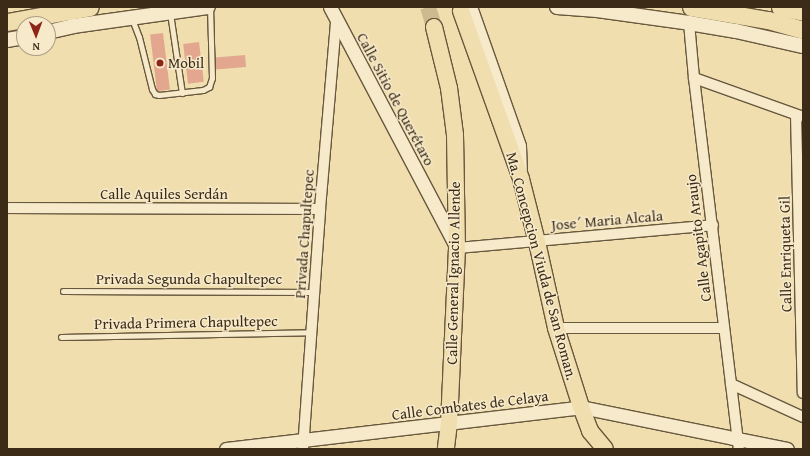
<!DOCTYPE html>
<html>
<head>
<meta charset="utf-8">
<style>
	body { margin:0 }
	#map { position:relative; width:810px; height:456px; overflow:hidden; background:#f1deaf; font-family:"Gentium Book Plus",serif }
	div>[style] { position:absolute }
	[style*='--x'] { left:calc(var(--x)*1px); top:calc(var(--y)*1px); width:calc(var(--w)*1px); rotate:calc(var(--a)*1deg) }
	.building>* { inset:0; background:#e3a790; transform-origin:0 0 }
	.primary-tunnel>* { height:16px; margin-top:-8px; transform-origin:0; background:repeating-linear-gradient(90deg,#cdba91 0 16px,transparent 0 24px) }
	.roads { filter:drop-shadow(1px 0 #68583d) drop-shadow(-1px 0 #68583d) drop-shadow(0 1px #68583d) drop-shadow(0 -1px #68583d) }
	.service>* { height:5px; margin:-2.5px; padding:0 2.5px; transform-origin:2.5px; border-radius:2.5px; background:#f6eacb }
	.minor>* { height:10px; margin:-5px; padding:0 5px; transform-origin:5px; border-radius:5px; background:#f6eacb }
	.tertiary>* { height:13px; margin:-6.5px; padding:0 6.5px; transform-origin:6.5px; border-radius:6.5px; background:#f6eacb }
	.secondary>* { height:14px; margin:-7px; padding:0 7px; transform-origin:7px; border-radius:7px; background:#f6eacb }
	.primary>* { height:16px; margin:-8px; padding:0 8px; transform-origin:8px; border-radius:8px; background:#f1deaf }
	.trunk>* { height:17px; margin:-8.5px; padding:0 8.5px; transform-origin:8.5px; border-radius:8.5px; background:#f1deaf }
	.dots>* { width:11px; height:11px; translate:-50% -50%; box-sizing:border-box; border:2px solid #f6eacb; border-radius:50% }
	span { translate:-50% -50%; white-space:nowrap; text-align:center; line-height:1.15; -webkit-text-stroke:3px #f6eacb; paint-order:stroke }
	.poi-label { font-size:15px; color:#3b2b17 }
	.left { translate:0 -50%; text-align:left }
	.street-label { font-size:15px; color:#3b2b17 }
	.frame { position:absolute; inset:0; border:8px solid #3b2b17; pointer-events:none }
	.north { position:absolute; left:16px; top:16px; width:40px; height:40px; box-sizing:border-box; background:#f6eacb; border:1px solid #ab9e83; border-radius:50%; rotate:179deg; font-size:11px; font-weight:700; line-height:16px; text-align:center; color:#3b2b17 }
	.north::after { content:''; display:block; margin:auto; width:14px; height:18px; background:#8f2418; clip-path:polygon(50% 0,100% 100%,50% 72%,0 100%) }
</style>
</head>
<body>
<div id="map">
	<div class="building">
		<div style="left:163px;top:33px;width:57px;height:13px;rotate:83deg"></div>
		<div style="left:199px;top:42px;width:40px;height:16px;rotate:83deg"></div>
		<div style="left:245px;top:55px;width:12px;height:30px;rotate:85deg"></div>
	</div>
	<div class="primary-tunnel">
		<div style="--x:428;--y:7;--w:21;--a:73"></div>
	</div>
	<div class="roads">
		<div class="service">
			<div style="--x:170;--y:13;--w:81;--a:81.5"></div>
			<div style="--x:132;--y:19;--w:19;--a:69"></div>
			<div style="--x:139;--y:37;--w:54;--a:76"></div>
			<div style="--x:152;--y:89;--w:6;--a:59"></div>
			<div style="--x:155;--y:94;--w:4;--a:14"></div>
			<div style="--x:159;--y:95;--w:44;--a:-6.5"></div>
			<div style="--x:203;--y:90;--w:7;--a:-27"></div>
			<div style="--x:209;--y:87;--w:9;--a:-72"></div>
			<div style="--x:212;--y:78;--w:70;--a:-91.6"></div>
			<div style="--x:63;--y:291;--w:251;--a:0.2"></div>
			<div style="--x:61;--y:337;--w:251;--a:-1.1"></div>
		</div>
		<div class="minor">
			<div style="--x:689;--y:23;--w:55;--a:84.8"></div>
			<div style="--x:694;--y:78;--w:374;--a:83.1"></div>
			<div style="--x:694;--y:78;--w:114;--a:19.6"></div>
			<div style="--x:796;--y:115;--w:278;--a:88.6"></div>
			<div style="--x:7;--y:208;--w:313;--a:0.2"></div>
			<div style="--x:457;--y:248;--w:257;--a:-5.1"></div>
			<div style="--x:556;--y:328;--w:168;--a:0"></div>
			<div style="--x:731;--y:384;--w:79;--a:24.6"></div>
			<div style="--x:303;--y:449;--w:241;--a:-85.9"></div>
			<div style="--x:320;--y:209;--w:189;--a:-85.1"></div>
		</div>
		<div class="tertiary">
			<div style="--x:330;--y:7;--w:272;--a:62.2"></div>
			<div style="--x:226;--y:449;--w:357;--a:-6.7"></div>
			<div style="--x:581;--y:407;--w:210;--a:11.5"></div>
		</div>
		<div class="secondary">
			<div style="--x:470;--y:7;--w:147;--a:70.6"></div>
			<div style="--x:519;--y:146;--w:24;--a:88"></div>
			<div style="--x:557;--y:7;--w:40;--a:4.3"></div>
			<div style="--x:597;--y:10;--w:93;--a:8"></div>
			<div style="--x:689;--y:23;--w:48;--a:9.7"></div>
			<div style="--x:736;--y:31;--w:69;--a:12.6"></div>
			<div style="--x:48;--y:32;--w:26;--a:-13"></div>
			<div style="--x:73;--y:26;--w:136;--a:-8"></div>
			<div style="--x:7;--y:40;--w:17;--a:-10"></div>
		</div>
		<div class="primary">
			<div style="--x:461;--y:11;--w:178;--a:70.3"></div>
			<div style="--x:521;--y:179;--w:65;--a:75.7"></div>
			<div style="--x:537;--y:242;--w:88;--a:77.5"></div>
			<div style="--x:556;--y:328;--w:83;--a:72.4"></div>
			<div style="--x:581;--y:407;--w:26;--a:69"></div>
			<div style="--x:590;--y:431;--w:23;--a:50"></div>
			<div style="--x:434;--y:27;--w:63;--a:76.2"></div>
			<div style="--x:449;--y:88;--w:47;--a:82.7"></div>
			<div style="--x:455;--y:135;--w:113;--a:89"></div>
			<div style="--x:457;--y:248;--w:175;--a:92.6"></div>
			<div style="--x:449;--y:423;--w:26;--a:97"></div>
		</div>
		<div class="trunk">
			<div style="--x:691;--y:7;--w:78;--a:9.6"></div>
			<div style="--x:768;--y:20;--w:36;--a:16"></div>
			<div style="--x:780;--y:7;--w:24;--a:12"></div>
			<div style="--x:7;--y:22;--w:84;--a:-10.2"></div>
		</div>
	</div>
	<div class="dots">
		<div style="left:160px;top:63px;background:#8f2418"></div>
	</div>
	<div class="poi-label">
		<span class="left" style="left:168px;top:63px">Mobil</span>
	</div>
	<div class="street-label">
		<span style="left:396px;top:99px;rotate:62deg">Calle Sitio de Querétaro</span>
		<span style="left:164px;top:194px">Calle Aquiles Serdán</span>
		<span style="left:607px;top:220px;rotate:-5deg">Jose´ Maria Alcala</span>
		<span style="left:304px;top:234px;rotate:-86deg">Privada Chapultepec</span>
		<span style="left:698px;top:238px;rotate:-97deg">Calle Agapito Araujo</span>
		<span style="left:785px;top:254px;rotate:-91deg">Calle Enriqueta Gil</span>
		<span style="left:542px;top:266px;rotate:75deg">Ma. Concepcion Viuda de San Roman.</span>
		<span style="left:453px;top:273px;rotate:-89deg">Calle General Ignacio Allende</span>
		<span style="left:189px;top:279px">Privada Segunda Chapultepec</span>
		<span style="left:186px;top:322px;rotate:-1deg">Privada Primera Chapultepec</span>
		<span style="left:470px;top:405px;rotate:-7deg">Calle Combates de Celaya</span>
	</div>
	<div class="frame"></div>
	<div class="north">N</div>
</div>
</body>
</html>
